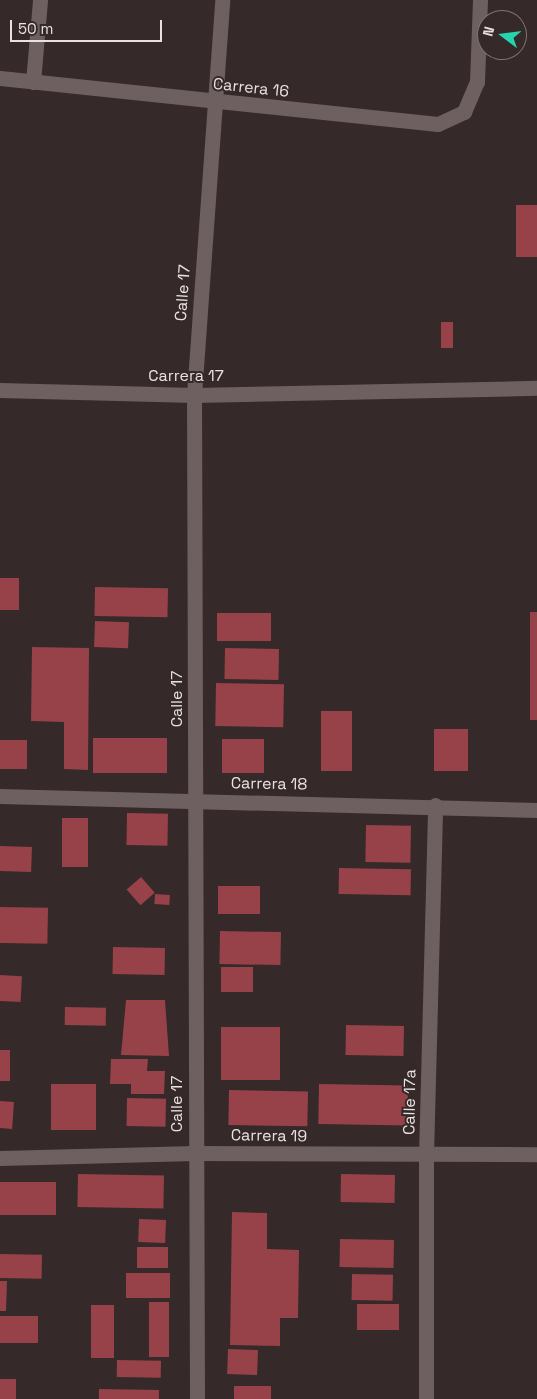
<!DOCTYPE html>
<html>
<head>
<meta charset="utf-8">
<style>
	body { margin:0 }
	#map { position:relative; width:537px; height:1399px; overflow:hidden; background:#352929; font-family:"Space Grotesk",sans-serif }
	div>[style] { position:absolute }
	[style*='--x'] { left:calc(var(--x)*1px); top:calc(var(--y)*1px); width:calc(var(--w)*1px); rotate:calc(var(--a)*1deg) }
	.building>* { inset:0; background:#964248; transform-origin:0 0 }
	.minor>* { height:15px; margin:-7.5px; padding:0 7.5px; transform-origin:7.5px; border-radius:7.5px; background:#6e6060 }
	span { translate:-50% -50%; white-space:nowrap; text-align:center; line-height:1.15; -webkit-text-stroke:4px #352929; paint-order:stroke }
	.street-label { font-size:16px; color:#eae1e1 }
	.north { position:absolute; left:477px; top:10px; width:50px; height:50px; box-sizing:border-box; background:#352929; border:1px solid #7d7373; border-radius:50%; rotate:285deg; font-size:14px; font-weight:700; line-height:20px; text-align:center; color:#eae1e1 }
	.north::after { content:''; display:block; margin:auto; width:18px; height:22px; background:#26d5ae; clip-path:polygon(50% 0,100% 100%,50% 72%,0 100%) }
	.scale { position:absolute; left:10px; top:20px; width:152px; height:22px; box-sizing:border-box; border:2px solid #eae1e1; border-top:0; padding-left:6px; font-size:15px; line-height:18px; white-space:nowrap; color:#eae1e1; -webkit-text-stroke:4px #352929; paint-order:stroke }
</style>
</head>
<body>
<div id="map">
	<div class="building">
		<div style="left:516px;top:205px;width:21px;height:52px"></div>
		<div style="left:441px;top:322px;width:12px;height:26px"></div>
		<div style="left:0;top:578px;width:19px;height:32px"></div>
		<div style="left:95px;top:587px;width:73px;height:29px;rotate:1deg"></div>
		<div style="left:530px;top:612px;width:7px;height:108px"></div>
		<div style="left:217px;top:613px;width:54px;height:28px"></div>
		<div style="left:95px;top:621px;width:34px;height:26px;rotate:2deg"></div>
		<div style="clip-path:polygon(32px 647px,89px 648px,88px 770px,64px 769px,64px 722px,31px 721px)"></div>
		<div style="left:225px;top:648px;width:54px;height:31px;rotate:1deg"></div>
		<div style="left:216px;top:683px;width:68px;height:43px;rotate:1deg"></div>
		<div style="left:321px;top:711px;width:31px;height:60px"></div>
		<div style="left:434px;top:729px;width:34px;height:42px"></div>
		<div style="left:93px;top:738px;width:74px;height:35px"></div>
		<div style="left:222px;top:739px;width:42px;height:34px"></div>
		<div style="left:0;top:740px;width:27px;height:29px"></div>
		<div style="left:127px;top:813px;width:41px;height:32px;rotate:1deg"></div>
		<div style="left:62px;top:818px;width:26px;height:49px"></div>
		<div style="left:366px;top:825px;width:45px;height:37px;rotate:1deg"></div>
		<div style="left:0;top:846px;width:32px;height:25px;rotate:2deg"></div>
		<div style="left:339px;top:868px;width:72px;height:26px;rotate:1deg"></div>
		<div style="left:141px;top:877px;width:21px;height:19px;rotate:49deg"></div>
		<div style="left:218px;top:886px;width:42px;height:28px"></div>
		<div style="left:155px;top:894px;width:15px;height:10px;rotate:4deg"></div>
		<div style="left:0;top:907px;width:48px;height:36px;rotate:1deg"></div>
		<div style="left:220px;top:931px;width:61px;height:33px;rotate:1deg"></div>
		<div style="left:113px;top:947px;width:52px;height:27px;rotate:1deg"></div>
		<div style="left:221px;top:967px;width:32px;height:25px"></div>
		<div style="left:0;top:975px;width:22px;height:26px;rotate:3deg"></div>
		<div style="clip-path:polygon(126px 1000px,165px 1000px,169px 1056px,121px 1055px)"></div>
		<div style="left:65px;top:1007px;width:41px;height:18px;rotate:1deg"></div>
		<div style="left:346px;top:1025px;width:58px;height:30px;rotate:1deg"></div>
		<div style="left:221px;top:1027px;width:59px;height:53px"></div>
		<div style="left:0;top:1050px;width:10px;height:31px"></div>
		<div style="clip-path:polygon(111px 1059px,148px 1059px,147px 1071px,165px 1071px,164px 1094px,131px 1094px,131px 1084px,110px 1084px)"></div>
		<div style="left:51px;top:1084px;width:45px;height:46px"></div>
		<div style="left:319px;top:1084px;width:89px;height:40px;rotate:1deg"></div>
		<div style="left:229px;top:1090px;width:79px;height:35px;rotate:1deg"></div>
		<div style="left:127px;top:1098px;width:39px;height:28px;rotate:1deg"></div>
		<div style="left:0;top:1101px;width:14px;height:27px;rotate:4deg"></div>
		<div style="left:78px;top:1174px;width:86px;height:33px;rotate:1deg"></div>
		<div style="left:341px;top:1174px;width:54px;height:28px;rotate:1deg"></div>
		<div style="left:0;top:1182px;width:56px;height:33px"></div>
		<div style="clip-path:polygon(232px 1212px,267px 1213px,267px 1249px,299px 1250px,298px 1318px,280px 1318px,280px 1346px,230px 1345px)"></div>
		<div style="left:139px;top:1219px;width:27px;height:23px;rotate:2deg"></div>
		<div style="left:340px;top:1239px;width:54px;height:28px;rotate:1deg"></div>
		<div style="left:137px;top:1247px;width:31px;height:21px"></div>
		<div style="left:0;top:1254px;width:42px;height:24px;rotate:1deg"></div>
		<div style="left:126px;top:1273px;width:44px;height:25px"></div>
		<div style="left:352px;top:1274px;width:41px;height:26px;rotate:1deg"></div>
		<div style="clip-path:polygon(0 1281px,7px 1281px,6px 1311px,0 1311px)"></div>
		<div style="left:149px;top:1302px;width:20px;height:55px"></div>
		<div style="left:357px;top:1304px;width:42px;height:26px"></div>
		<div style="left:91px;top:1305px;width:23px;height:53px"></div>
		<div style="left:0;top:1316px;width:38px;height:27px"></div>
		<div style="left:228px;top:1349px;width:30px;height:25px;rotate:2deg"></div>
		<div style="left:117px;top:1360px;width:44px;height:17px;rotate:1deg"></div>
		<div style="left:0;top:1379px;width:16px;height:20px"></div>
		<div style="left:234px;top:1386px;width:37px;height:13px"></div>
		<div style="left:99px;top:1389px;width:60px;height:10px;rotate:1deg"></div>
	</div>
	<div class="minor">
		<div style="--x:0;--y:78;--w:440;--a:6"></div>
		<div style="--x:438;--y:124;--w:29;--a:-25"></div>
		<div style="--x:464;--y:112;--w:33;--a:-67"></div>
		<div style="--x:477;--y:82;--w:82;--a:-87.9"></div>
		<div style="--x:33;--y:82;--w:82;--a:-85.1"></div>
		<div style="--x:0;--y:390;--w:194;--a:1.5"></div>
		<div style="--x:194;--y:395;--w:343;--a:-1.2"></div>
		<div style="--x:0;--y:796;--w:537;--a:1.49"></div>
		<div style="--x:0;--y:1158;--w:195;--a:-1.5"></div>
		<div style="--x:195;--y:1153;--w:342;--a:0.2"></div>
		<div style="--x:197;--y:1399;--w:1004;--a:-90.17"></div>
		<div style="--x:194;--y:395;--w:396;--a:-85.9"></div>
		<div style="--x:426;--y:1399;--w:243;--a:-90"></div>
		<div style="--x:426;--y:1156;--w:351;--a:-88.5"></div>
	</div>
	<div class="street-label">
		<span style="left:251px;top:88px;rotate:6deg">Carrera 16</span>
		<span style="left:183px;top:293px;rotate:-86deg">Calle 17</span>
		<span style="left:186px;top:376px">Carrera 17</span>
		<span style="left:177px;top:699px;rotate:-90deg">Calle 17</span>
		<span style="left:269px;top:784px;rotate:1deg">Carrera 18</span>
		<span style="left:410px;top:1102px;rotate:-89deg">Calle 17a</span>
		<span style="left:177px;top:1104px;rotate:-90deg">Calle 17</span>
		<span style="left:269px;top:1136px;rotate:1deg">Carrera 19</span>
	</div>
	<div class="north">N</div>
	<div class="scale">50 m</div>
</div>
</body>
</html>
